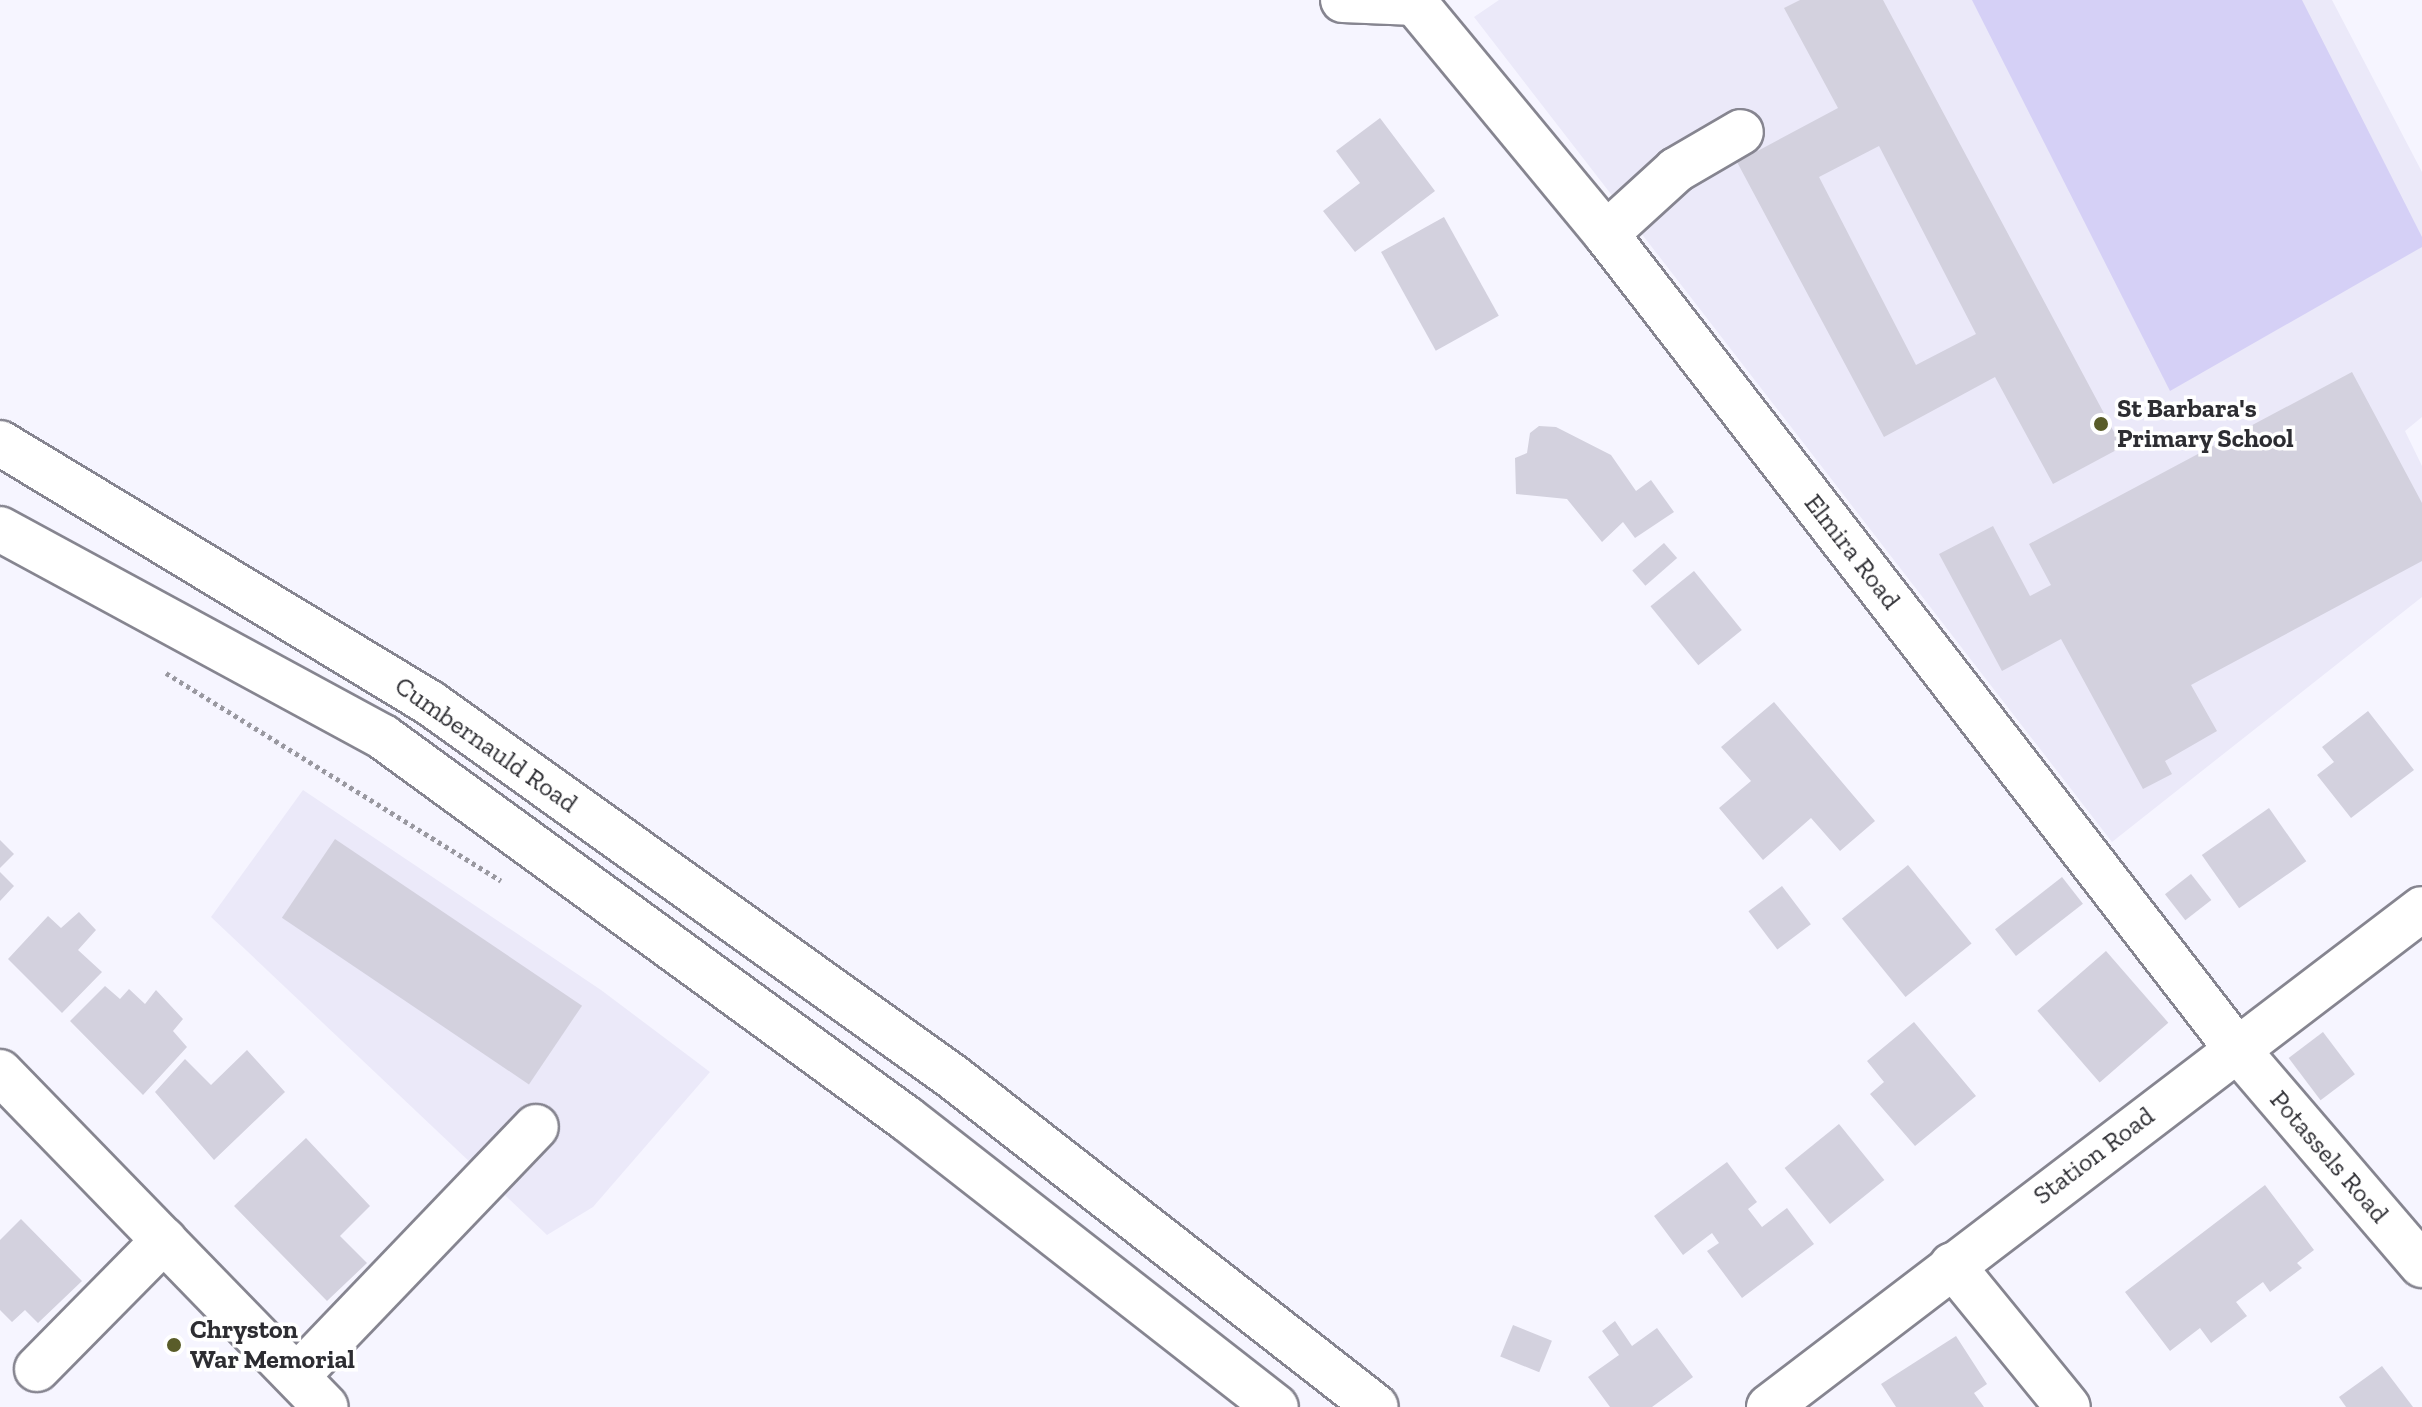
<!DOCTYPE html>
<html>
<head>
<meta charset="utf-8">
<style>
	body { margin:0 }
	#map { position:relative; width:2422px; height:1407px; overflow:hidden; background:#f6f5ff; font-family:"Zilla Slab",serif }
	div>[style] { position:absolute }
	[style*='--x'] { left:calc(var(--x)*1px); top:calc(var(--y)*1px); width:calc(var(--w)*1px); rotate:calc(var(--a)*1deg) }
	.built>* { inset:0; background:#ebe9f9 }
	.green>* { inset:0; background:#d5d0f6 }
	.building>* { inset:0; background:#d3d1de; transform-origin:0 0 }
	.path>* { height:5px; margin-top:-2.5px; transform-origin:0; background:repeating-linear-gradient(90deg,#9998a0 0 4px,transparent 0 8px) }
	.roads { filter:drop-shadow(2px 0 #868590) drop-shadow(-2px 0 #868590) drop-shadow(0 2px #868590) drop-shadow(0 -2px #868590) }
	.minor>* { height:44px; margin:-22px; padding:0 22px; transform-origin:22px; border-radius:22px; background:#fff }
	.major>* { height:44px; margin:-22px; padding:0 22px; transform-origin:22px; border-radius:22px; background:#fff }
	.dots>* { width:22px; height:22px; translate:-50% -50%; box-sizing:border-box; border:4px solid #fff; border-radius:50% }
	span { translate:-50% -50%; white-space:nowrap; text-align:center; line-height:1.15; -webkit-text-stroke:7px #fff; paint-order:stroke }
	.poi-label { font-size:26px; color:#2d2d32; font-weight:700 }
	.left { translate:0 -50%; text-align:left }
	.street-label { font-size:26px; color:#2d2d32 }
</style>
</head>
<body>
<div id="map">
	<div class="built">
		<div style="clip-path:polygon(1499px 0,2332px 0,2422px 172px,2422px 417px,2405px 431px,2422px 466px,2422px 597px,2112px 842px,1474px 17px)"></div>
		<div style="clip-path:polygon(303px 790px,601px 990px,710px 1072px,593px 1207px,547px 1235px,211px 917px)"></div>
	</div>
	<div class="green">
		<div style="clip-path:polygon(1972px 0,2302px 0,2422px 237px,2422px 247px,2170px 391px)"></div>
	</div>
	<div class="building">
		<div style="clip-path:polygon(evenodd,1800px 0,1883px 0,2122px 447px,2053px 484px,1995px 377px,1884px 437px,1737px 162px,1838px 108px,1784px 8px,1800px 0,1879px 146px,1976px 334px,1916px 365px,1819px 177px,1879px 146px)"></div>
		<div style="clip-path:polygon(1380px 118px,1435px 191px,1355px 252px,1323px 211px,1360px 183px,1336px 151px)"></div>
		<div style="left:1444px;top:217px;width:113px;height:72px;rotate:61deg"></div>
		<div style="clip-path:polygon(2352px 372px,2422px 503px,2422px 561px,2191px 685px,2217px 731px,2165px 761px,2172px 774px,2143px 789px,2061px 639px,2002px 671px,1939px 554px,1993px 526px,2030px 596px,2051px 585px,2029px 544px)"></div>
		<div style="clip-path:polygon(1539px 426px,1556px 427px,1611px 455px,1636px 491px,1651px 480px,1674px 512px,1635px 538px,1623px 522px,1602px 542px,1567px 499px,1516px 494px,1515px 458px,1527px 453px,1530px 433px)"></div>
		<div style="left:1664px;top:543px;width:20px;height:42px;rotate:49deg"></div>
		<div style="left:1694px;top:571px;width:76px;height:56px;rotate:51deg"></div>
		<div style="clip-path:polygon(1774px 702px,1875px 821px,1840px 851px,1811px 818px,1763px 860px,1719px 808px,1751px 781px,1721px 747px)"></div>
		<div style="clip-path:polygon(2368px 711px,2414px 770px,2351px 818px,2317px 775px,2334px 762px,2322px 747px)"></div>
		<div style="left:2269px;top:808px;width:65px;height:82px;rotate:55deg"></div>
		<div style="left:335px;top:839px;width:298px;height:95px;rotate:34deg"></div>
		<div style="clip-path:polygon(0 840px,14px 854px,0 868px)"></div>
		<div style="left:1908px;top:865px;width:101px;height:85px;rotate:51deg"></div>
		<div style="clip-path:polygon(0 872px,14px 886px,0 901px)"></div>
		<div style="left:2191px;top:874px;width:33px;height:33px;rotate:52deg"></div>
		<div style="left:2062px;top:877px;width:34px;height:85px;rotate:52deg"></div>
		<div style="left:1782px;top:886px;width:48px;height:42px;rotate:53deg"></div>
		<div style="clip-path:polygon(79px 912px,96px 930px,78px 950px,102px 972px,62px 1013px,8px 959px,48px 916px,61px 928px)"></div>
		<div style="left:2106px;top:951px;width:95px;height:91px;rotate:49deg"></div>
		<div style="clip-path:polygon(105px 986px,120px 999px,129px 989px,145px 1004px,156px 990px,183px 1019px,173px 1031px,187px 1047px,143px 1095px,70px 1021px)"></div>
		<div style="clip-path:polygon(1914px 1022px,1976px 1096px,1915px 1146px,1870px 1094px,1884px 1082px,1867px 1061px)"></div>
		<div style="left:2323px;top:1032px;width:53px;height:43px;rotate:53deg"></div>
		<div style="clip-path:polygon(247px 1050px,285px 1092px,214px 1160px,155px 1092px,185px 1059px,211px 1085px)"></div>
		<div style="left:1839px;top:1124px;width:72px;height:70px;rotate:51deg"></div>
		<div style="clip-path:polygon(306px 1138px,370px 1206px,340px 1236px,367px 1263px,327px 1301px,234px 1206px)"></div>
		<div style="clip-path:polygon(1727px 1162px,1757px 1202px,1748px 1209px,1762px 1227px,1787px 1208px,1814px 1244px,1742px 1298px,1707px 1251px,1719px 1243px,1712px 1233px,1683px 1255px,1654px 1216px)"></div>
		<div style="clip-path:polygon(2265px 1185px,2314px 1250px,2297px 1263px,2302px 1268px,2270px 1292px,2263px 1282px,2236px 1302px,2247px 1316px,2211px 1343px,2200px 1328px,2170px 1351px,2125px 1292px)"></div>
		<div style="clip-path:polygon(21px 1219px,82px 1281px,38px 1323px,25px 1310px,12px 1322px,0 1310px,0 1240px)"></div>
		<div style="clip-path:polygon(1615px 1321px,1632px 1346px,1657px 1328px,1693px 1377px,1652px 1407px,1610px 1407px,1588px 1377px,1619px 1355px,1602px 1331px)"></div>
		<div style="left:1513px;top:1325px;width:42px;height:34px;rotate:22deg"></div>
		<div style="clip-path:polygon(1956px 1336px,1987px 1384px,1974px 1393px,1984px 1407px,1896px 1407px,1881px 1384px)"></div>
		<div style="clip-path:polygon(2382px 1366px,2413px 1407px,2346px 1407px,2339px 1397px)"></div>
	</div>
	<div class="path">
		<div style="--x:166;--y:673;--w:394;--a:31.8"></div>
	</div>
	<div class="roads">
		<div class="minor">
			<div style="--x:1343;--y:0;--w:72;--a:2.4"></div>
			<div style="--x:1418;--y:0;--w:4;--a:135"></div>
			<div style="--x:1415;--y:3;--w:300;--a:50.4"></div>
			<div style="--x:1606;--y:234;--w:1029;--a:52.26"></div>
			<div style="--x:2236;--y:1048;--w:286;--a:49.4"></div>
			<div style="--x:1606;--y:234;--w:95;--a:-42.4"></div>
			<div style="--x:1676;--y:170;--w:75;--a:-30.3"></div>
			<div style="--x:1952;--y:1265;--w:183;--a:50.8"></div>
			<div style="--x:37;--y:1369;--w:181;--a:-45.4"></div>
			<div style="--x:297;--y:1376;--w:345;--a:-46.2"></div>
		</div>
		<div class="major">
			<div style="--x:0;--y:443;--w:502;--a:31.16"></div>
			<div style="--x:430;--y:703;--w:643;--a:35.57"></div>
			<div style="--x:953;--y:1077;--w:536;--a:37.96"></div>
			<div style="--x:0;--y:529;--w:436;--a:28.5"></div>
			<div style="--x:383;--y:737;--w:648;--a:36.09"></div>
			<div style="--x:907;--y:1119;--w:468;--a:38"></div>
			<div style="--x:0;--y:1072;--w:467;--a:45.8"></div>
			<div style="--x:1769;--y:1407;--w:821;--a:-37.33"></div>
		</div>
	</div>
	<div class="dots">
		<div style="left:2101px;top:424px;background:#595c29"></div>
		<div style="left:174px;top:1345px;background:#595c29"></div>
	</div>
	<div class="poi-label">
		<span class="left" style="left:2117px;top:424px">St Barbara's<br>Primary School</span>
		<span class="left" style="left:190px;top:1345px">Chryston<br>War Memorial</span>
	</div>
	<div class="street-label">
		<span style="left:1852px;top:552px;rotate:52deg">Elmira Road</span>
		<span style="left:486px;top:745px;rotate:35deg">Cumbernauld Road</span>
		<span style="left:2094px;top:1156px;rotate:-37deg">Station Road</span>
		<span style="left:2329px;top:1157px;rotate:49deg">Potassels Road</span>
	</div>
</div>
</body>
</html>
